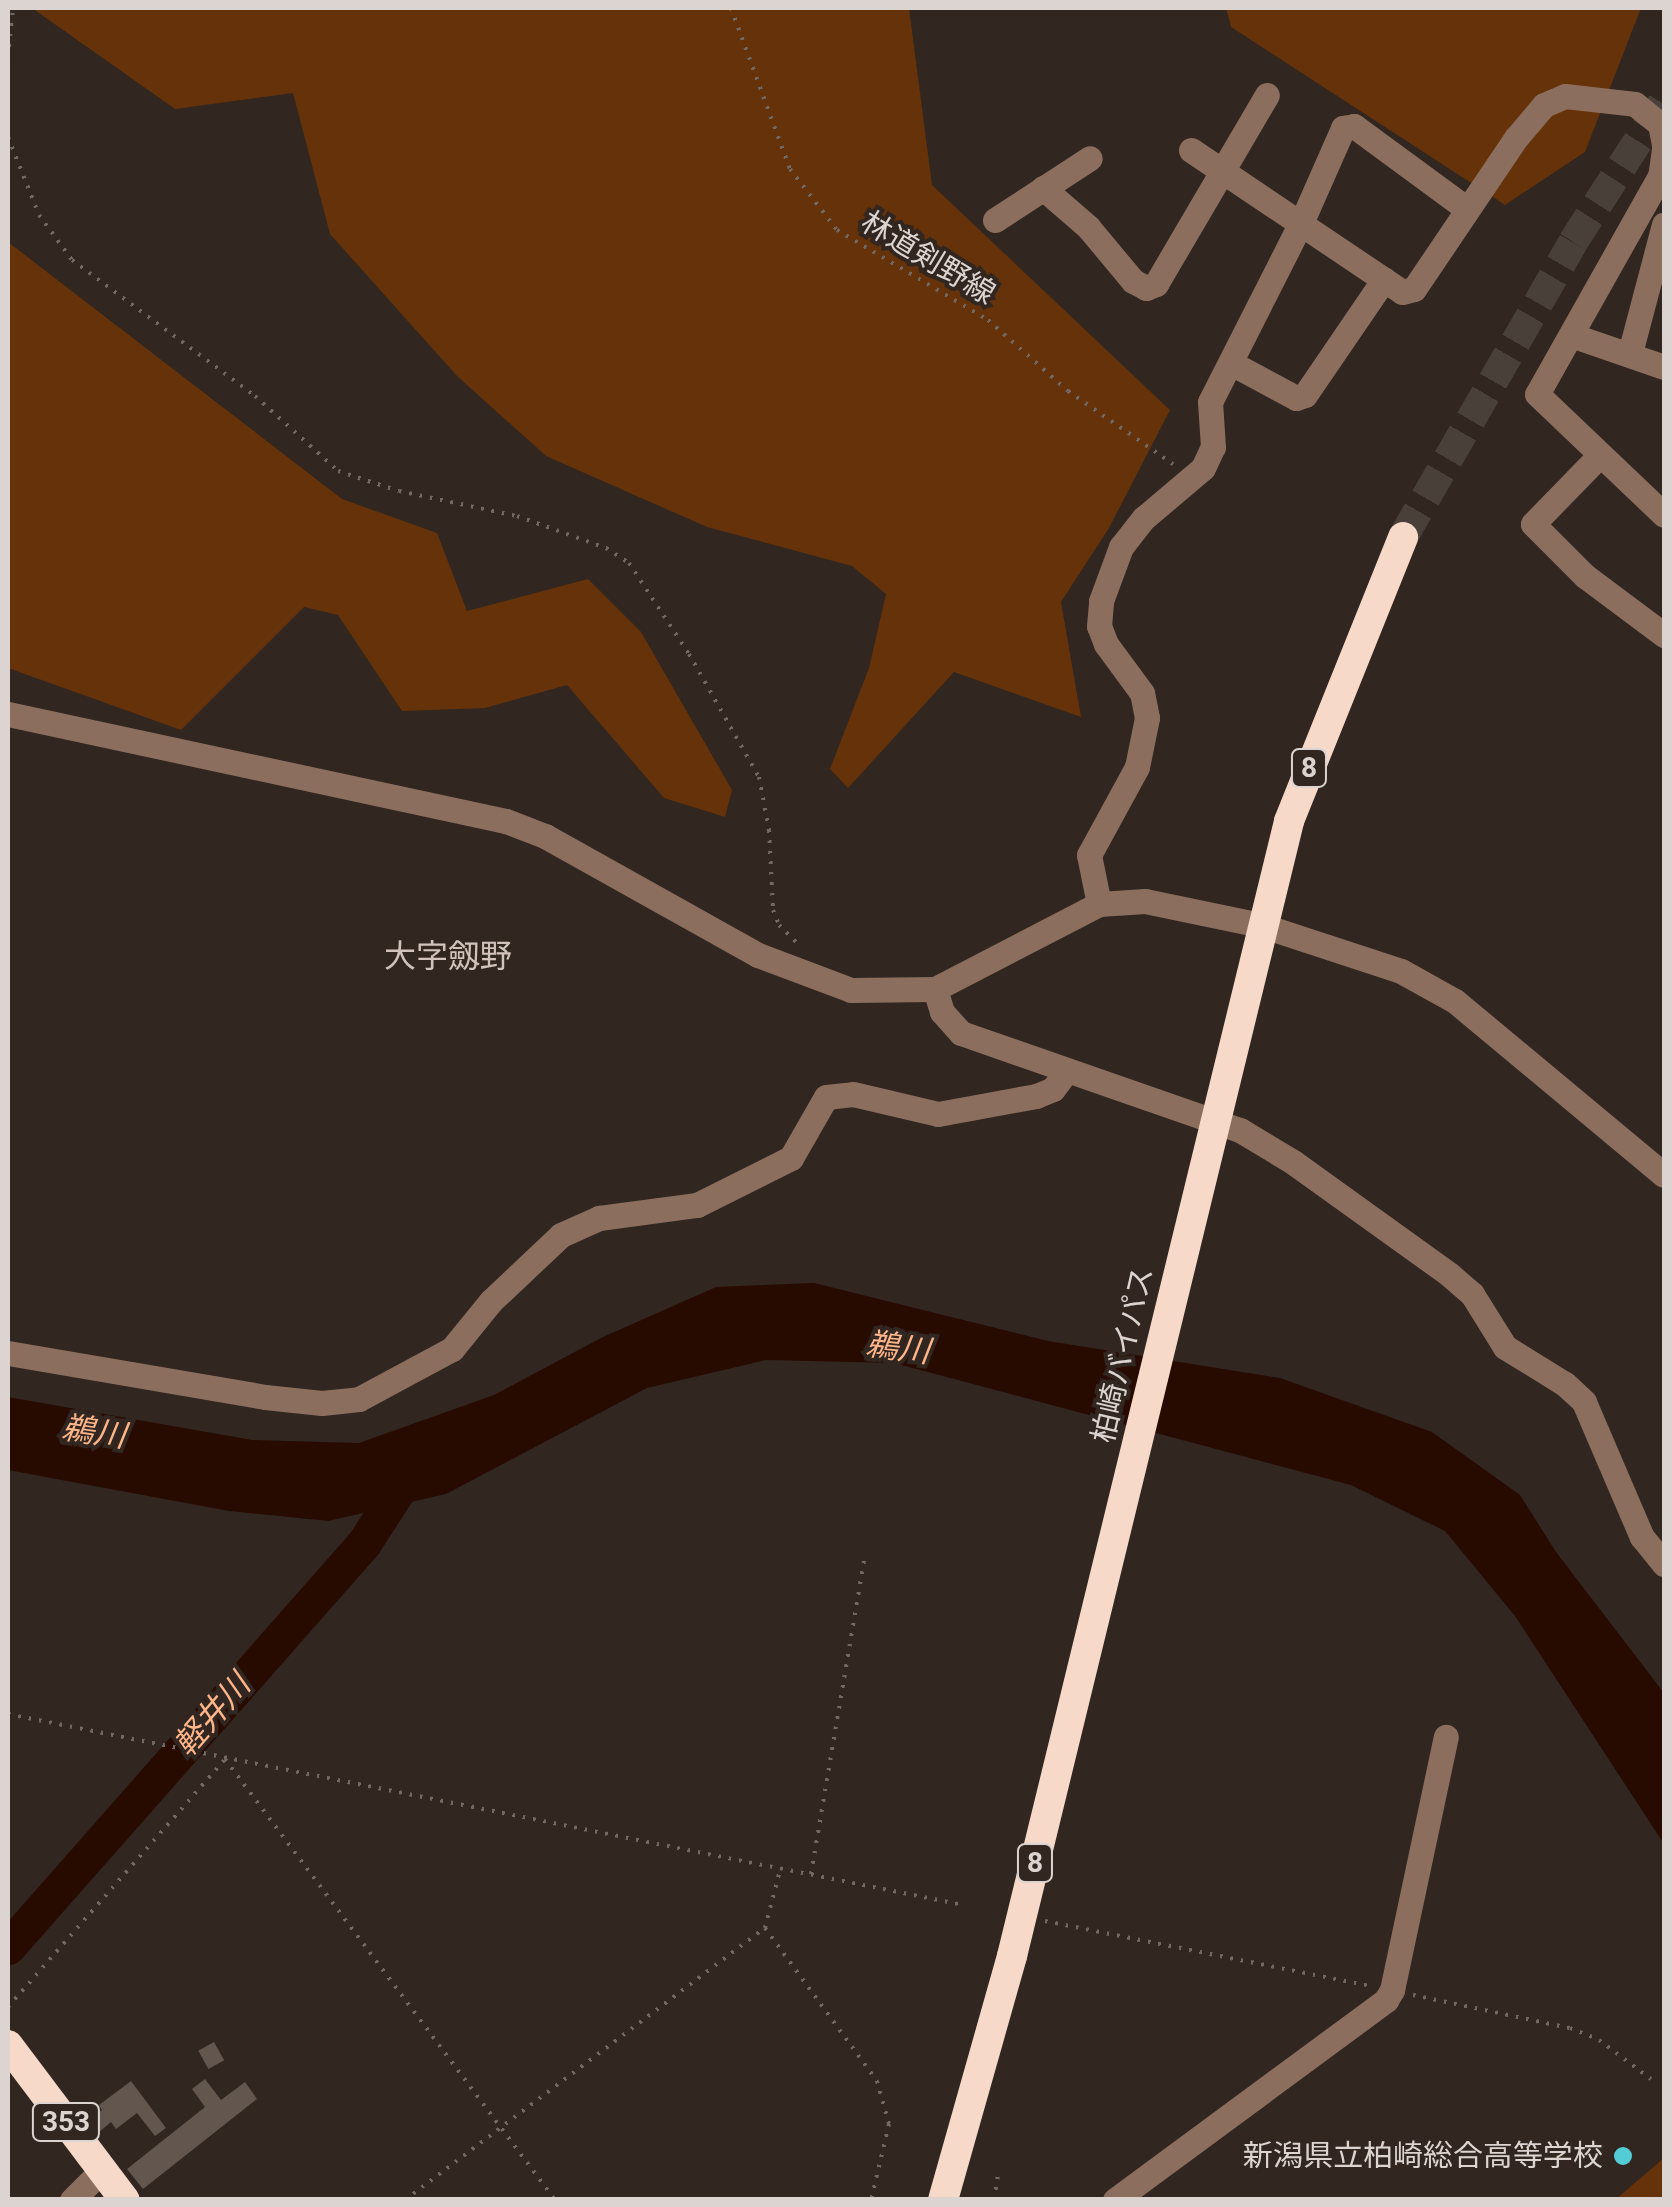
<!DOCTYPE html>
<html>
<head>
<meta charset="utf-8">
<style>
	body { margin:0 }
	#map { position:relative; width:1672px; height:2207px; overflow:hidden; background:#312620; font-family:Roboto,"Noto Sans JP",sans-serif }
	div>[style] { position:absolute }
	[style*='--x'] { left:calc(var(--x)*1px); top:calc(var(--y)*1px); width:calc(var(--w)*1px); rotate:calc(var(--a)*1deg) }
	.green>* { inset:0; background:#65320a }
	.water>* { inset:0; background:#280b00 }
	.river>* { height:35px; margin:-17.5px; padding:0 17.5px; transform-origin:17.5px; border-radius:17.5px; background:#280b00 }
	.building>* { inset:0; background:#62564f; transform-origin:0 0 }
	.highway-tunnel>* { height:30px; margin-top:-15px; transform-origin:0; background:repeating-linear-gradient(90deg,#4a403a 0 30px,transparent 0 45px) }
	.path>* { height:4px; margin-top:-2px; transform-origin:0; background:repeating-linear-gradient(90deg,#726964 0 2.5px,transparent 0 10.5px) }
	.minor>* { height:25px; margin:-12.5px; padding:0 12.5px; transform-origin:12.5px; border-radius:12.5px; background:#8b6e5d }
	.highway>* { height:30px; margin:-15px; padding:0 15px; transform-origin:15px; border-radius:15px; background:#f6d9c8 }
	.dots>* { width:28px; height:28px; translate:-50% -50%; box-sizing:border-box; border:5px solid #312620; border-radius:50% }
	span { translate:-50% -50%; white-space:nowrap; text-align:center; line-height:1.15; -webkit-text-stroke:8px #312620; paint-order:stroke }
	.shield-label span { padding:2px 8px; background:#312620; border:2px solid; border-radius:8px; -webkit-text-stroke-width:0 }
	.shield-label { font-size:28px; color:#dbd4d0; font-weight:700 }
	.street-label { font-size:30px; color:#dbd4d0 }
	.poi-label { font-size:30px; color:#dbd4d0 }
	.right { translate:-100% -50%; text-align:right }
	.neighbourhood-label { font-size:32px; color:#d1c3bb }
	.water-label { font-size:32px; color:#feb589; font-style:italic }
	.frame { position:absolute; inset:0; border:10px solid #dbd4d0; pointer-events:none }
</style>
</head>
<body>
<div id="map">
	<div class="green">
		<div style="clip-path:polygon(32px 8px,909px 8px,932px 185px,1170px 410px,1109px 528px,1061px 602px,1081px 717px,954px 672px,848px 788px,830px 769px,869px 668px,886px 594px,852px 566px,707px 527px,546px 456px,457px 376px,330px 234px,293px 93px,175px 109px)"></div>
		<div style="clip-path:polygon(1226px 8px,1641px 8px,1585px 152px,1505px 205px,1231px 27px)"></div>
		<div style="clip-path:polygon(8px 242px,342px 499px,437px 533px,467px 611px,588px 579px,641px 632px,732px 790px,725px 817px,664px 798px,567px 685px,485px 708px,402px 711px,338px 615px,304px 607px,181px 730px,8px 668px)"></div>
		<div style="clip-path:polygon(1664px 2158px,1664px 2199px,1616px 2199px)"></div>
	</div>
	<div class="water">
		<div style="clip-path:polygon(814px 1283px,1048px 1341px,1280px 1378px,1432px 1432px,1520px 1495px,1556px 1552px,1664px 1693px,1664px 1844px,1515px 1616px,1445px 1531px,1351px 1485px,894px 1363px,766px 1360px,647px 1388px,446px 1494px,328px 1521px,229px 1511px,8px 1470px,8px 1397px,252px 1440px,359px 1443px,494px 1395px,603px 1337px,716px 1287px)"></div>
	</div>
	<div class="river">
		<div style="--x:8;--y:1947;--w:538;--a:-48.61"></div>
		<div style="--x:364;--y:1543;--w:81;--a:-57.1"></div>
	</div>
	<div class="building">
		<div style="left:214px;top:2042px;width:21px;height:18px;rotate:61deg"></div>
		<div style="clip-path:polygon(205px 2079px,221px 2100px,245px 2082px,257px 2099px,143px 2189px,127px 2169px,205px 2107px,192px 2089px)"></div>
		<div style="clip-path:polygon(131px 2081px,166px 2128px,155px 2136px,137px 2113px,116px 2129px,111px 2122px,98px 2133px,88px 2121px,102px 2110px,99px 2105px)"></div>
	</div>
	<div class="highway-tunnel">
		<div style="--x:1403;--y:537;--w:340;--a:-60"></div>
		<div style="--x:1573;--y:242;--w:168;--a:-57.2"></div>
	</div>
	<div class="path">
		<div style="--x:731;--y:8;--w:171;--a:69.9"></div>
		<div style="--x:790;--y:169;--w:77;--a:52.4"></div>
		<div style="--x:837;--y:230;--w:176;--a:30.8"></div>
		<div style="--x:988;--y:320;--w:107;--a:41.6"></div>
		<div style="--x:1068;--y:391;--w:128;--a:34.8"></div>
		<div style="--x:8;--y:57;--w:49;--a:-84.2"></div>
		<div style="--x:8;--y:137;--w:84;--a:68.3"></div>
		<div style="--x:39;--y:215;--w:56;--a:53.7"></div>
		<div style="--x:72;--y:260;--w:228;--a:36.6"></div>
		<div style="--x:255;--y:396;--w:112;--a:42.1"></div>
		<div style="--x:338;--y:471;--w:64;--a:18.2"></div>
		<div style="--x:399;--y:491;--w:121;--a:12"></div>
		<div style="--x:517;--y:516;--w:95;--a:19.8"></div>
		<div style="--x:606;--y:548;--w:27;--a:33"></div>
		<div style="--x:629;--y:563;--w:109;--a:56.6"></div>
		<div style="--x:689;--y:654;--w:142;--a:60.4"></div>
		<div style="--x:759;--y:777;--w:54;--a:79.3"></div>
		<div style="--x:769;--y:830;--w:80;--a:87.1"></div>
		<div style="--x:773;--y:910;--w:16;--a:68"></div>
		<div style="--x:779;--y:925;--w:31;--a:45"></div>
		<div style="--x:8;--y:1714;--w:969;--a:11.31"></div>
		<div style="--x:811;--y:1874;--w:323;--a:-80.4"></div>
		<div style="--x:1045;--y:1921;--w:330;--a:11.3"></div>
		<div style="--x:765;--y:1928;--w:190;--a:53.8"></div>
		<div style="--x:877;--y:2081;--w:45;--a:74.4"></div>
		<div style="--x:889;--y:2124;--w:78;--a:103.3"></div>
		<div style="--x:1413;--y:1995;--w:160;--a:11.9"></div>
		<div style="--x:1570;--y:2028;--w:31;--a:22"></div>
		<div style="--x:1599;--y:2040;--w:65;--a:36.9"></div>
		<div style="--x:8;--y:2007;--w:330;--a:-48.8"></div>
		<div style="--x:225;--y:1759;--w:551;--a:53.19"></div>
		<div style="--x:405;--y:2200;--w:451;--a:-37.1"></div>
		<div style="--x:765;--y:1928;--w:60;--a:-75.5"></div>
		<div style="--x:994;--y:2200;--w:31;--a:-81"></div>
	</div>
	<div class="minor">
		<div style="--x:1664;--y:149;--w:27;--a:98"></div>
		<div style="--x:1660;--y:176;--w:250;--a:119.4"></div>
		<div style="--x:1537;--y:394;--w:175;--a:43.6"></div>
		<div style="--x:1191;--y:150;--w:254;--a:33.9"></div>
		<div style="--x:1402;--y:292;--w:12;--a:-14"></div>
		<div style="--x:1414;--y:289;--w:182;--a:-56"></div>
		<div style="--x:1516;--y:138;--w:43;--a:-49.7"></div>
		<div style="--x:1544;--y:105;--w:23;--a:-23"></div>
		<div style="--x:1565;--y:96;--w:70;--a:6.5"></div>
		<div style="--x:1635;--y:104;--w:32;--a:39"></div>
		<div style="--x:1660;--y:124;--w:20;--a:79"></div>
		<div style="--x:1043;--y:188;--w:60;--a:40.9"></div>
		<div style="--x:1088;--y:227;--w:70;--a:50.2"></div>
		<div style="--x:1133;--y:281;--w:15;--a:28"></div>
		<div style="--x:1146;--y:288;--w:11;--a:-22"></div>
		<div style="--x:1156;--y:284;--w:219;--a:-59.6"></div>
		<div style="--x:995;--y:220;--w:113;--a:-33.1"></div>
		<div style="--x:1571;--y:335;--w:98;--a:19"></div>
		<div style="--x:1630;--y:353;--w:133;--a:-75.2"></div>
		<div style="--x:1231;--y:363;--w:74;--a:28.3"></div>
		<div style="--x:1296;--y:398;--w:9;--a:-18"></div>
		<div style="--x:1305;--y:395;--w:140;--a:-55.7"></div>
		<div style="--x:1600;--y:455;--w:96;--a:134.2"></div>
		<div style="--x:1533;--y:524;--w:74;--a:45"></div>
		<div style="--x:1585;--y:576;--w:99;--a:36.8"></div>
		<div style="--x:8;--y:714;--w:509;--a:12.13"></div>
		<div style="--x:506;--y:821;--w:42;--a:21"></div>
		<div style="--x:545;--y:836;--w:244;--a:29.2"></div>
		<div style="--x:758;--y:955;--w:99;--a:20.6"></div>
		<div style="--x:851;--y:990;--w:84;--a:-0.7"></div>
		<div style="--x:935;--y:989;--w:185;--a:-27.4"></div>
		<div style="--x:1099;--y:904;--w:46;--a:-3.7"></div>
		<div style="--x:1145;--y:901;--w:118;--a:11.7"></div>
		<div style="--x:1261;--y:925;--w:147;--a:18.2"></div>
		<div style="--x:1401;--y:971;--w:62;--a:29.1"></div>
		<div style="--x:1455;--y:1001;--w:272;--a:39.8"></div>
		<div style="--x:1099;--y:904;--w:50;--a:-101.5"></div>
		<div style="--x:1089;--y:855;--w:100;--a:-61.4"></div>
		<div style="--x:1137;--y:767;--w:50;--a:-78.5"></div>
		<div style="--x:1147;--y:718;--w:25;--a:-101"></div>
		<div style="--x:1142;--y:693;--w:61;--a:-126.3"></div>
		<div style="--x:1106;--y:644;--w:19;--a:-111"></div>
		<div style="--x:1099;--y:626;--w:25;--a:-85"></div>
		<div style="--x:1101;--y:601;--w:58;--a:-69.7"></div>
		<div style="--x:1121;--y:547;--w:37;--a:-52"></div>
		<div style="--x:1144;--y:518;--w:77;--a:-40.3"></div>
		<div style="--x:1203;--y:468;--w:23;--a:-65"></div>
		<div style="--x:1213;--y:447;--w:45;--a:-93.8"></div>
		<div style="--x:1210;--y:402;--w:203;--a:-63.1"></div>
		<div style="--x:1302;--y:221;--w:102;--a:-66.2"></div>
		<div style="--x:1343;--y:128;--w:11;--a:-10"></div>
		<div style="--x:1354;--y:126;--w:140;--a:36.3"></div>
		<div style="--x:935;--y:989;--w:24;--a:73"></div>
		<div style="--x:942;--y:1012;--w:28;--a:48"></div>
		<div style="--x:961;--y:1033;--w:295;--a:19.2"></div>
		<div style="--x:1240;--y:1130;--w:62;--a:31.1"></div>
		<div style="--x:1293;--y:1162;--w:193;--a:35.7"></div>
		<div style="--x:1450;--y:1275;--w:29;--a:41"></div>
		<div style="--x:1472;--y:1294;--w:62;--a:58.1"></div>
		<div style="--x:1505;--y:1347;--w:70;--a:31.7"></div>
		<div style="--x:1565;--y:1384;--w:26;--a:43"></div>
		<div style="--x:1584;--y:1402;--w:147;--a:66.8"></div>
		<div style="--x:1642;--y:1537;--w:35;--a:51"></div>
		<div style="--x:8;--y:1353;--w:261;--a:9.7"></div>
		<div style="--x:265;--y:1397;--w:57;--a:6"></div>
		<div style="--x:322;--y:1403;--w:37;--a:-6"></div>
		<div style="--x:359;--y:1399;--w:106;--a:-28.3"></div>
		<div style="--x:452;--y:1349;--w:62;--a:-50.9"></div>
		<div style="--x:491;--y:1301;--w:96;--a:-43.3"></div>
		<div style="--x:561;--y:1235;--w:42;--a:-24.1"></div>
		<div style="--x:599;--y:1218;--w:99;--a:-7.6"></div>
		<div style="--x:697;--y:1205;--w:105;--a:-26.6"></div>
		<div style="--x:791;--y:1158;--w:70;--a:-60.2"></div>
		<div style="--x:826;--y:1097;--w:27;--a:-6"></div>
		<div style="--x:853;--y:1094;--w:87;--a:13.2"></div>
		<div style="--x:938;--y:1114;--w:100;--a:-10.4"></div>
		<div style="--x:1036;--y:1096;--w:18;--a:-22"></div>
		<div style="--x:1053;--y:1089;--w:20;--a:-53"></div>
		<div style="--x:72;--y:2200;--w:42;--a:-45"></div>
		<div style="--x:1115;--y:2200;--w:337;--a:-36.4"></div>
		<div style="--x:1386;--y:2000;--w:12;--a:-59"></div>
		<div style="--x:1392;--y:1990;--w:259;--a:-78"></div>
	</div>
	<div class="highway">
		<div style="--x:8;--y:2045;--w:194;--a:53"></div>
		<div style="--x:943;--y:2200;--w:254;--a:-74.2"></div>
		<div style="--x:1012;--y:1956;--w:1168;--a:-76.28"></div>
		<div style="--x:1289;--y:821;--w:306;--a:-68.1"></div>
	</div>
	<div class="dots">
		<div style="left:1623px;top:2156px;background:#52ccd5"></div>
	</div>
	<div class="shield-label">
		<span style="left:1309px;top:768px">8</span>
		<span style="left:1035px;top:1863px">8</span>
		<span style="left:66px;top:2122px">353</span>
	</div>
	<div class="street-label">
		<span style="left:928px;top:258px;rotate:31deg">林道剣野線</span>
		<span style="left:1123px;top:1355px;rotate:-77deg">柏崎バイパス</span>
	</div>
	<div class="poi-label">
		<span class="right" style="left:1603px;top:2156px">新潟県立柏崎総合高等学校</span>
	</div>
	<div class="neighbourhood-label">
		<span style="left:448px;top:956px">大字劔野</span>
	</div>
	<div class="water-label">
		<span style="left:898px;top:1348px;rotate:7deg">鵜川</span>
		<span style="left:94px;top:1432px;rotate:8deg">鵜川</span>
		<span style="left:212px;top:1715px;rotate:-49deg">軽井川</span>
	</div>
	<div class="frame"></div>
</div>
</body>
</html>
